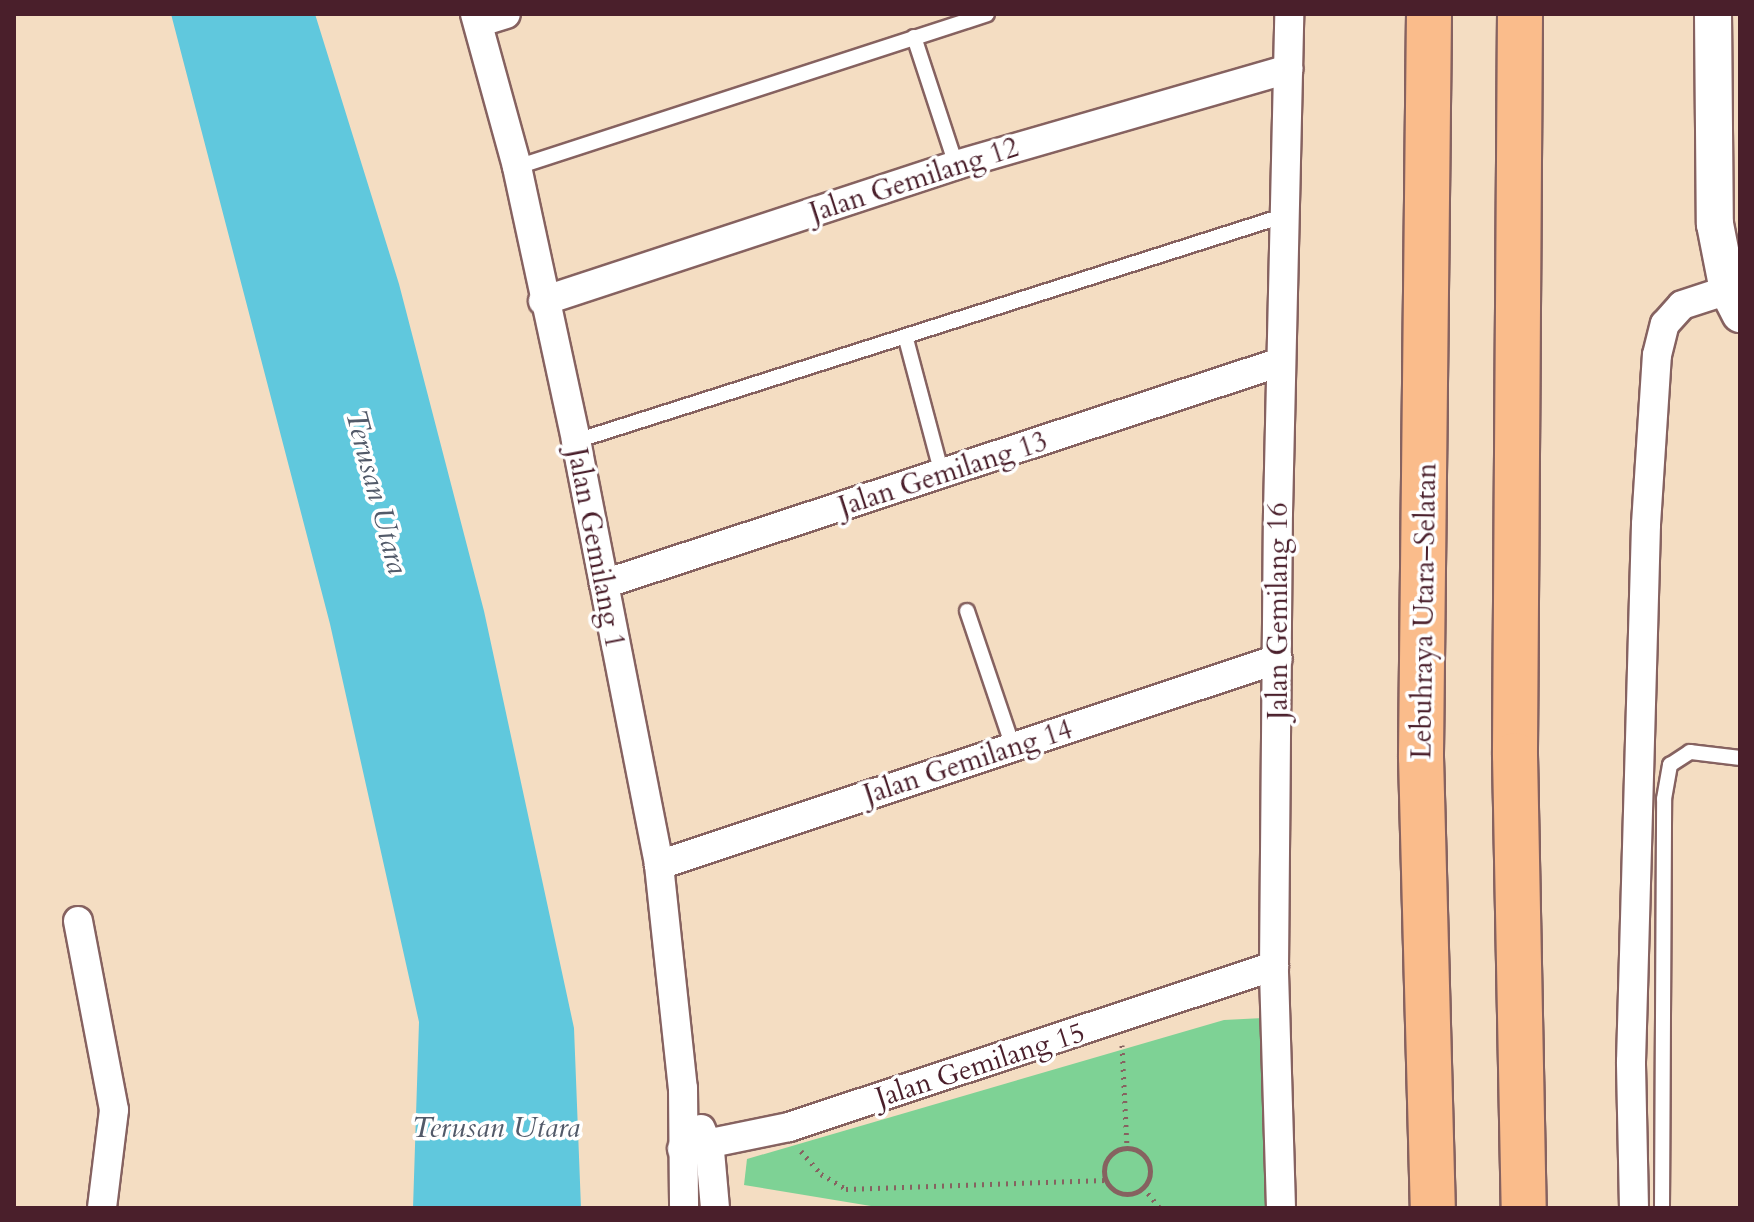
<!DOCTYPE html>
<html>
<head>
<meta charset="utf-8">
<style>
	body { margin:0 }
	#map { position:relative; width:1754px; height:1222px; overflow:hidden; background:#f4ddc2; font-family:Cardo,serif }
	div>[style] { position:absolute }
	[style*='--x'] { left:calc(var(--x)*1px); top:calc(var(--y)*1px); width:calc(var(--w)*1px); rotate:calc(var(--a)*1deg) }
	.green>* { inset:0; background:#7ed295 }
	.water>* { inset:0; background:#60c8dd }
	.path>* { height:5px; margin-top:-2.5px; transform-origin:0; background:repeating-linear-gradient(90deg,#866260 0 2px,transparent 0 8px) }
	.path>.ring { margin:-2.5px; padding:0; box-sizing:content-box; background:none; border:5px solid #866260; border-radius:50% }
	.roads { filter:drop-shadow(2px 0 #866260) drop-shadow(-2px 0 #866260) drop-shadow(0 2px #866260) drop-shadow(0 -2px #866260) }
	.service>* { height:14px; margin:-7px; padding:0 7px; transform-origin:7px; border-radius:7px; background:#fff }
	.minor>* { height:28px; margin:-14px; padding:0 14px; transform-origin:14px; border-radius:14px; background:#fff }
	.tertiary>* { height:36px; margin:-18px; padding:0 18px; transform-origin:18px; border-radius:18px; background:#fff }
	.motorway>* { height:44px; margin:-22px; padding:0 22px; transform-origin:22px; border-radius:22px; background:#fabc8b }
	span { translate:-50% -50%; white-space:nowrap; text-align:center; line-height:1.15; -webkit-text-stroke:7px #fff; paint-order:stroke }
	.street-label { font-size:28px; color:#4a1f2b }
	.water-label { font-size:30px; color:#525a69; font-style:italic }
	.frame { position:absolute; inset:0; border:16px solid #4a1f2b; pointer-events:none }
</style>
</head>
<body>
<div id="map">
	<div class="green">
		<div style="clip-path:polygon(1263px 1018px,1272px 1208px,883px 1208px,744px 1185px,747px 1159px,1224px 1020px)"></div>
	</div>
	<div class="water">
		<div style="clip-path:polygon(171px 14px,315px 14px,399px 284px,484px 611px,574px 1028px,581px 1208px,413px 1208px,419px 1022px,330px 624px)"></div>
	</div>
	<div class="path">
		<div style="--x:1122;--y:1045;--w:103;--a:87.2"></div>
		<div class="ring" style="left:1104px;top:1148px;width:41px;height:41px"></div>
		<div style="--x:801;--y:1151;--w:30;--a:49"></div>
		<div style="--x:821;--y:1174;--w:29;--a:31"></div>
		<div style="--x:846;--y:1189;--w:260;--a:-2"></div>
		<div style="--x:1143;--y:1187;--w:27;--a:51"></div>
	</div>
	<div class="roads">
		<div class="service">
			<div style="--x:914;--y:37;--w:135;--a:71.8"></div>
			<div style="--x:517;--y:167;--w:494;--a:-18"></div>
			<div style="--x:906;--y:339;--w:140;--a:75.1"></div>
			<div style="--x:576;--y:441;--w:748;--a:-17.66"></div>
			<div style="--x:967;--y:611;--w:144;--a:71.3"></div>
			<div style="--x:1662;--y:1208;--w:409;--a:-89.7"></div>
			<div style="--x:1664;--y:799;--w:35;--a:-80"></div>
			<div style="--x:1670;--y:765;--w:24;--a:-33"></div>
			<div style="--x:1690;--y:752;--w:50;--a:6.8"></div>
		</div>
		<div class="minor">
			<div style="--x:475;--y:14;--w:159;--a:74.6"></div>
			<div style="--x:517;--y:167;--w:280;--a:77.8"></div>
			<div style="--x:576;--y:441;--w:432;--a:78.9"></div>
			<div style="--x:659;--y:865;--w:224;--a:83.9"></div>
			<div style="--x:683;--y:1088;--w:120;--a:89.5"></div>
			<div style="--x:480;--y:22;--w:27;--a:-17"></div>
			<div style="--x:543;--y:301;--w:435;--a:-18.2"></div>
			<div style="--x:956;--y:165;--w:346;--a:-16.1"></div>
			<div style="--x:604;--y:584;--w:712;--a:-18.16"></div>
			<div style="--x:659;--y:865;--w:652;--a:-18.41"></div>
			<div style="--x:78;--y:921;--w:192;--a:79.2"></div>
			<div style="--x:114;--y:1110;--w:99;--a:97"></div>
			<div style="--x:701;--y:1129;--w:24;--a:68"></div>
			<div style="--x:710;--y:1151;--w:57;--a:85"></div>
			<div style="--x:682;--y:1149;--w:109;--a:-11.6"></div>
			<div style="--x:789;--y:1127;--w:511;--a:-18.36"></div>
			<div style="--x:1281;--y:1208;--w:242;--a:-91.7"></div>
			<div style="--x:1274;--y:966;--w:453;--a:-89.5"></div>
			<div style="--x:1278;--y:513;--w:499;--a:-88.7"></div>
			<div style="--x:1634;--y:1208;--w:146;--a:-91.2"></div>
			<div style="--x:1631;--y:1062;--w:538;--a:-88.4"></div>
			<div style="--x:1646;--y:524;--w:169;--a:-86.3"></div>
			<div style="--x:1657;--y:355;--w:32;--a:-76"></div>
			<div style="--x:1665;--y:324;--w:25;--a:-48"></div>
			<div style="--x:1682;--y:305;--w:48;--a:-18.1"></div>
		</div>
		<div class="tertiary">
			<div style="--x:1713;--y:14;--w:210;--a:89.5"></div>
			<div style="--x:1715;--y:224;--w:67;--a:78.9"></div>
			<div style="--x:1728;--y:290;--w:27;--a:63"></div>
		</div>
		<div class="motorway">
			<div style="--x:1429;--y:14;--w:743;--a:90.62"></div>
			<div style="--x:1421;--y:757;--w:451;--a:88.5"></div>
			<div style="--x:1520;--y:14;--w:741;--a:90.39"></div>
			<div style="--x:1515;--y:755;--w:453;--a:88.9"></div>
		</div>
	</div>
	<div class="street-label">
		<span style="left:914px;top:180px;rotate:-18deg">Jalan Gemilang 12</span>
		<span style="left:943px;top:474px;rotate:-18deg">Jalan Gemilang 13</span>
		<span style="left:596px;top:548px;rotate:79deg">Jalan Gemilang 1</span>
		<span style="left:1278px;top:611px;rotate:-90deg">Jalan Gemilang 16</span>
		<span style="left:1424px;top:611px;rotate:-89deg">Lebuhraya Utara–Selatan</span>
		<span style="left:968px;top:762px;rotate:-18deg">Jalan Gemilang 14</span>
		<span style="left:980px;top:1065px;rotate:-18deg">Jalan Gemilang 15</span>
	</div>
	<div class="water-label">
		<span style="left:376px;top:492px;rotate:75deg">Terusan Utara</span>
		<span style="left:496px;top:1128px">Terusan Utara</span>
	</div>
	<div class="frame"></div>
</div>
</body>
</html>
